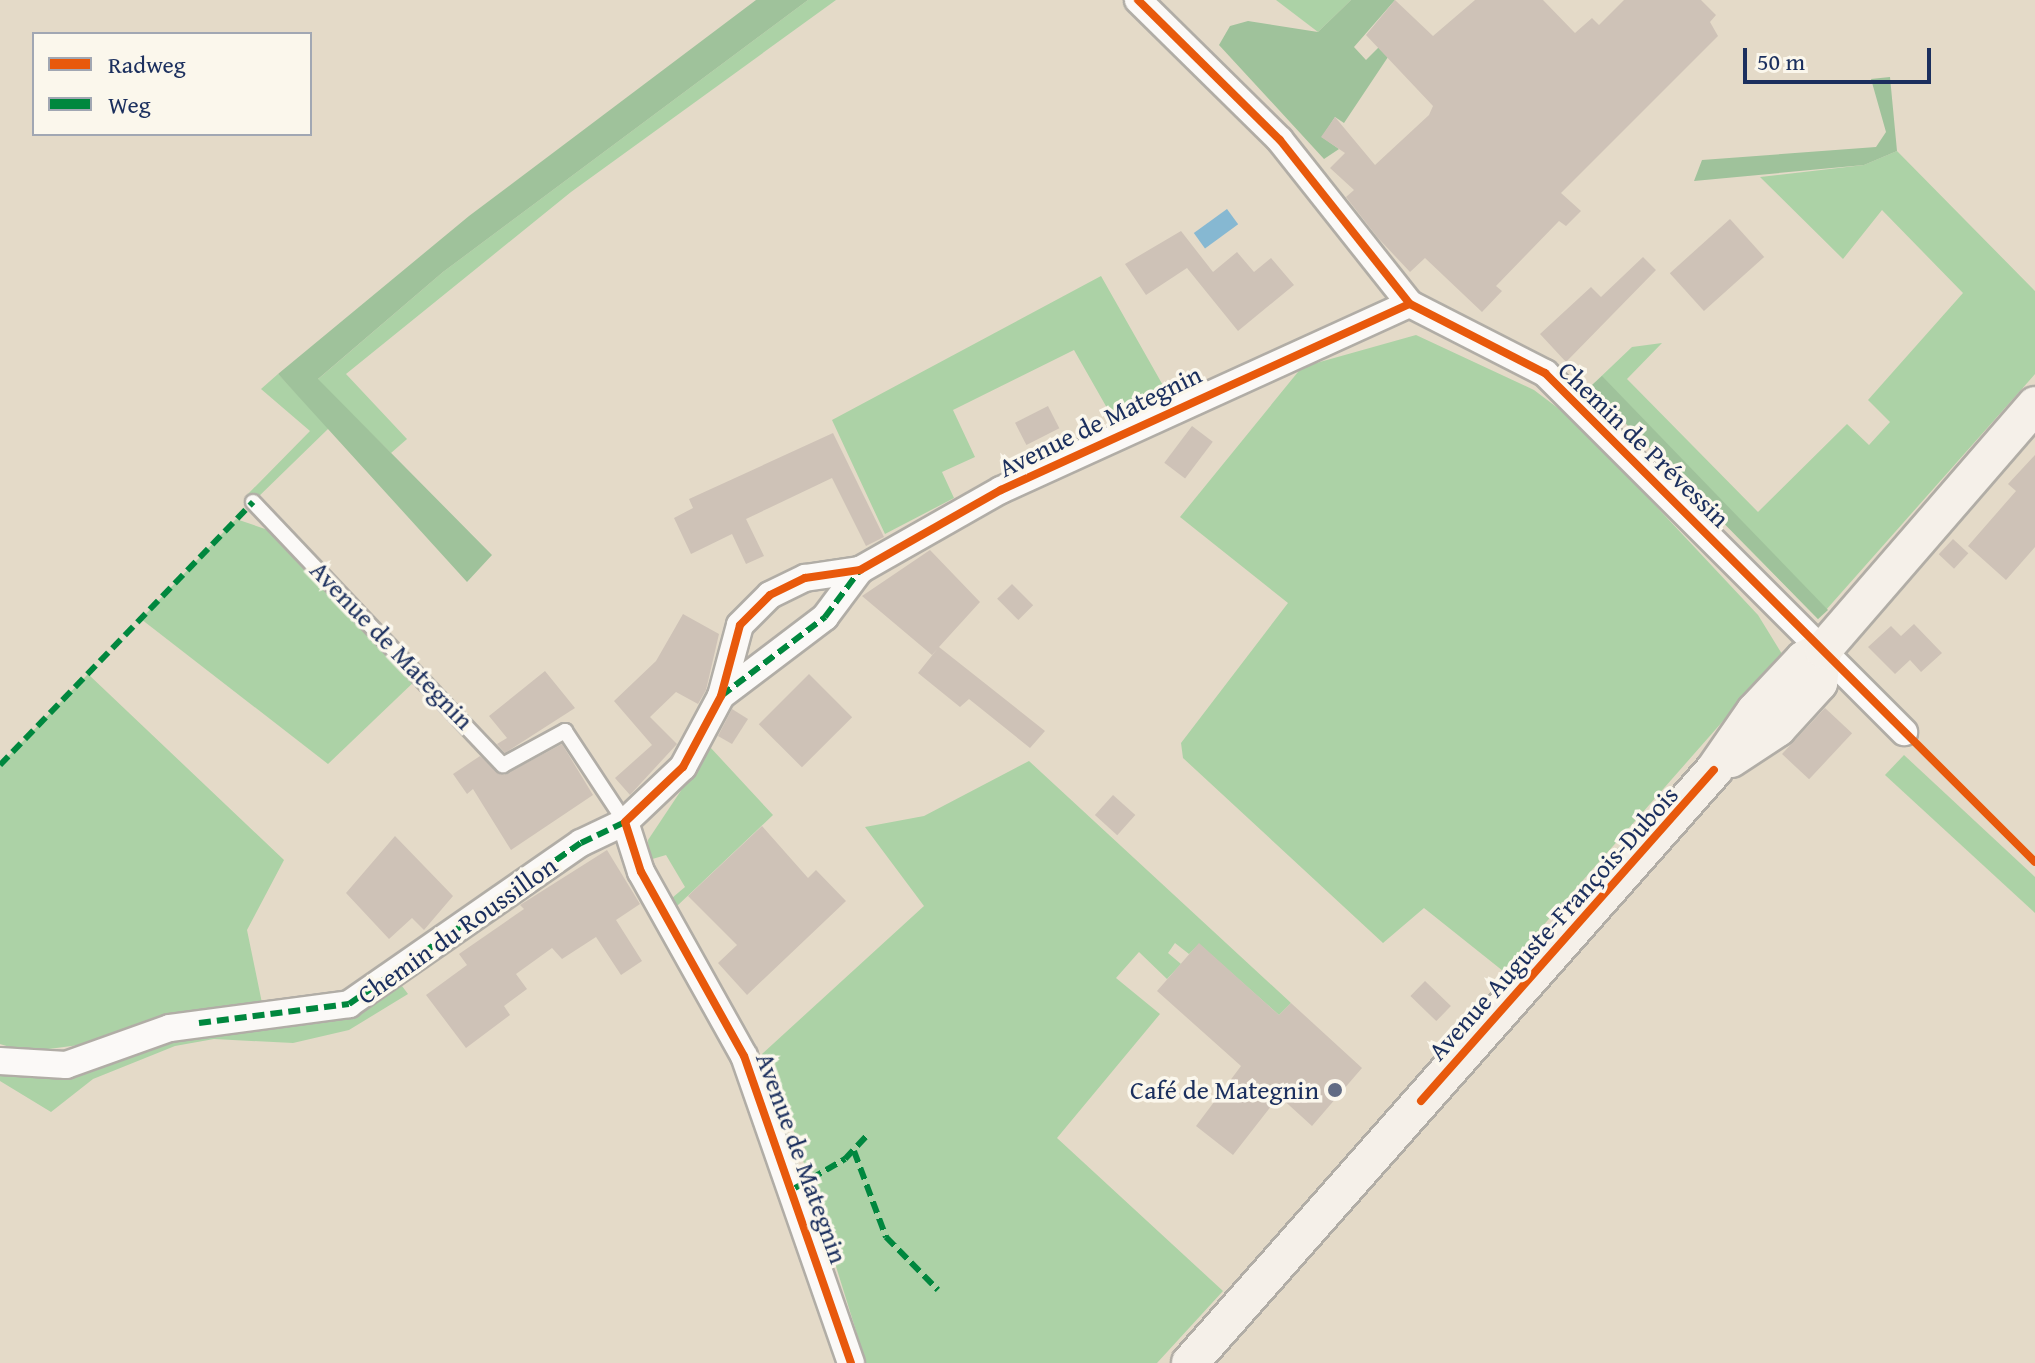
<!DOCTYPE html>
<html>
<head>
<meta charset="utf-8">
<style>
	body { margin:0 }
	#map { position:relative; width:2035px; height:1363px; overflow:hidden; background:#e4dac8; font-family:"Gentium Book Plus",serif }
	div>[style] { position:absolute }
	[style*='--x'] { left:calc(var(--x)*1px); top:calc(var(--y)*1px); width:calc(var(--w)*1px); rotate:calc(var(--a)*1deg) }
	.green>* { inset:0; background:#acd2a6 }
	.forest>* { inset:0; background:#9fc29b }
	.water>* { inset:0; background:#86b8d2; transform-origin:0 0 }
	.building>* { inset:0; background:#cec2b7; transform-origin:0 0 }
	.roads { filter:drop-shadow(2px 0 #b1ada6) drop-shadow(-2px 0 #b1ada6) drop-shadow(0 2px #b1ada6) drop-shadow(0 -2px #b1ada6) }
	.lane>* { height:14px; margin:-7px; padding:0 7px; transform-origin:7px; border-radius:7px; background:#fbf9f7 }
	.street>* { height:26px; margin:-13px; padding:0 13px; transform-origin:13px; border-radius:13px; background:#fbf9f7 }
	.secondary>* { height:36px; margin:-18px; padding:0 18px; transform-origin:18px; border-radius:18px; background:#f5f0e9 }
	.quiet>* { height:6px; margin-top:-3px; transform-origin:0; background:repeating-linear-gradient(90deg,#00873e 0 12px,transparent 0 18px) }
	.cycleway>* { height:8px; margin:-4px; padding:0 4px; transform-origin:4px; border-radius:4px; background:#e8590c }
	.dots>* { width:22px; height:22px; translate:-50% -50%; box-sizing:border-box; border:4px solid #fbf7ec; border-radius:50% }
	span { translate:-50% -50%; white-space:nowrap; text-align:center; line-height:1.15; -webkit-text-stroke:7px #fbf7ec; paint-order:stroke }
	.street-label { font-size:26px; color:#1b2f5e }
	.poi-label { font-size:26px; color:#1b2f5e }
	.right { translate:-100% -50%; text-align:right }
	.legend { position:absolute; left:32px; top:32px; width:280px; height:104px; box-sizing:border-box; background:#fbf7ec; border:2px solid #a1a7b3; margin:0; padding:10px 14px; list-style:none; font-size:24px; color:#1b2f5e }
	.legend li { display:flex; align-items:center; gap:16px; height:40px }
	.legend b { width:40px; border:2px solid #a1a7b3 }
	.scale { position:absolute; left:1743px; top:48px; width:188px; height:36px; box-sizing:border-box; border:4px solid #1b2f5e; border-top:0; padding-left:10px; font-size:24px; line-height:28px; white-space:nowrap; color:#1b2f5e; -webkit-text-stroke:6px #fbf7ec; paint-order:stroke }
</style>
</head>
<body>
<div id="map">
	<div class="green">
		<div style="clip-path:polygon(808px 0,836px 0,571px 192px,346px 374px,407px 439px,391px 453px,317px 380px,443px 272px)"></div>
		<div style="clip-path:polygon(1276px 0,1351px 0,1318px 32px)"></div>
		<div style="clip-path:polygon(1897px 151px,2035px 291px,2035px 374px,1818px 619px,1590px 387px,1632px 347px,1662px 343px,1627px 379px,1758px 512px,1847px 424px,1869px 445px,1890px 422px,1868px 400px,1963px 293px,1882px 210px,1843px 259px,1760px 177px,1864px 165px)"></div>
		<div style="clip-path:polygon(1101px 276px,1169px 396px,1115px 422px,1074px 350px,953px 410px,975px 457px,942px 472px,954px 498px,885px 534px,832px 420px)"></div>
		<div style="clip-path:polygon(1416px 335px,1534px 390px,1579px 424px,1758px 615px,1782px 654px,1503px 971px,1424px 908px,1383px 943px,1183px 758px,1181px 743px,1288px 603px,1180px 517px,1302px 367px)"></div>
		<div style="clip-path:polygon(278px 374px,329px 428px,253px 502px,246px 496px,310px 431px,261px 389px)"></div>
		<div style="clip-path:polygon(236px 519px,274px 532px,417px 679px,328px 764px,141px 619px)"></div>
		<div style="clip-path:polygon(88px 674px,284px 860px,247px 930px,262px 1003px,162px 1018px,79px 1045px,26px 1052px,0 1044px,0 765px)"></div>
		<div style="clip-path:polygon(710px 747px,773px 815px,677px 906px,672px 898px,685px 887px,666px 855px,649px 860px,648px 840px)"></div>
		<div style="clip-path:polygon(1904px 755px,2035px 877px,2035px 913px,1885px 775px)"></div>
		<div style="clip-path:polygon(1029px 761px,1291px 1003px,1279px 1015px,1199px 944px,1189px 954px,1175px 943px,1168px 953px,1181px 964px,1167px 979px,1139px 952px,1116px 978px,1160px 1014px,1057px 1138px,1223px 1291px,1157px 1363px,866px 1363px,784px 1099px,762px 1054px,924px 906px,865px 827px,924px 816px)"></div>
		<div style="clip-path:polygon(402px 986px,408px 994px,349px 1030px,293px 1043px,214px 1039px,175px 1046px,93px 1079px,51px 1112px,0 1081px,0 1074px,57px 1078px,154px 1043px,334px 1021px)"></div>
	</div>
	<div class="forest">
		<div style="clip-path:polygon(756px 0,808px 0,443px 272px,318px 379px,492px 555px,467px 582px,278px 374px,469px 216px)"></div>
		<div style="clip-path:polygon(1351px 0,1395px 0,1354px 47px,1366px 60px,1384px 42px,1388px 57px,1344px 123px,1335px 117px,1322px 137px,1339px 149px,1324px 159px,1219px 45px,1230px 26px,1248px 21px,1318px 32px)"></div>
		<div style="clip-path:polygon(1890px 77px,1897px 151px,1864px 165px,1694px 181px,1702px 160px,1876px 147px,1886px 132px,1871px 79px)"></div>
		<div style="clip-path:polygon(1602px 376px,1828px 610px,1818px 619px,1590px 387px)"></div>
	</div>
	<div class="water">
		<div style="left:1227px;top:209px;width:19px;height:41px;rotate:54deg"></div>
	</div>
	<div class="building">
		<div style="clip-path:polygon(1395px 0,1433px 36px,1475px 0,1543px 0,1575px 33px,1592px 18px,1599px 25px,1624px 0,1701px 0,1716px 15px,1710px 22px,1718px 36px,1561px 193px,1581px 211px,1566px 226px,1559px 221px,1496px 286px,1502px 291px,1482px 312px,1425px 258px,1410px 272px,1378px 238px,1346px 197px,1354px 190px,1330px 168px,1345px 153px,1321px 137px,1335px 117px,1375px 165px,1429px 115px,1433px 106px,1366px 35px)"></div>
		<div style="left:1730px;top:219px;width:51px;height:81px;rotate:48deg"></div>
		<div style="clip-path:polygon(1181px 231px,1213px 272px,1237px 252px,1254px 272px,1271px 258px,1294px 285px,1238px 331px,1187px 268px,1146px 295px,1125px 264px)"></div>
		<div style="clip-path:polygon(1643px 257px,1656px 270px,1566px 362px,1540px 334px,1591px 287px,1601px 297px)"></div>
		<div style="left:1048px;top:406px;width:25px;height:37px;rotate:63deg"></div>
		<div style="left:1192px;top:426px;width:26px;height:46px;rotate:37deg"></div>
		<div style="clip-path:polygon(833px 433px,884px 537px,866px 546px,832px 478px,746px 519px,764px 556px,746px 564px,732px 534px,691px 554px,674px 518px,693px 508px,689px 499px)"></div>
		<div style="clip-path:polygon(2035px 455px,2035px 547px,2006px 580px,1968px 546px,2016px 491px,2008px 484px)"></div>
		<div style="left:1953px;top:539px;width:21px;height:21px;rotate:43deg"></div>
		<div style="clip-path:polygon(930px 550px,980px 602px,939px 647px,1045px 731px,1030px 748px,969px 699px,960px 707px,918px 673px,938px 648px,932px 655px,862px 596px)"></div>
		<div style="left:1012px;top:584px;width:30px;height:21px;rotate:45deg"></div>
		<div style="clip-path:polygon(683px 614px,719px 634px,706px 690px,698px 704px,676px 692px,650px 717px,677px 744px,630px 795px,615px 778px,652px 745px,614px 701px,656px 661px)"></div>
		<div style="clip-path:polygon(1914px 624px,1942px 653px,1921px 672px,1910px 660px,1895px 674px,1868px 647px,1891px 626px,1901px 636px)"></div>
		<div style="clip-path:polygon(545px 671px,575px 708px,505px 753px,497px 744px,507px 738px,489px 716px)"></div>
		<div style="left:809px;top:674px;width:61px;height:71px;rotate:45deg"></div>
		<div style="left:1825px;top:708px;width:37px;height:63px;rotate:43deg"></div>
		<div style="clip-path:polygon(732px 709px,748px 719px,732px 744px,718px 736px)"></div>
		<div style="clip-path:polygon(562px 744px,593px 795px,511px 850px,473px 789px,467px 794px,453px 774px,480px 756px,504px 775px)"></div>
		<div style="left:1113px;top:795px;width:30px;height:27px;rotate:42deg"></div>
		<div style="clip-path:polygon(762px 826px,808px 878px,816px 870px,846px 901px,747px 995px,718px 963px,737px 945px,688px 896px)"></div>
		<div style="clip-path:polygon(395px 836px,453px 896px,424px 930px,412px 918px,389px 939px,346px 893px)"></div>
		<div style="clip-path:polygon(607px 850px,640px 904px,616px 920px,642px 961px,621px 975px,596px 937px,562px 959px,552px 948px,516px 974px,527px 989px,504px 1006px,510px 1015px,466px 1048px,426px 995px,467px 965px,459px 954px,524px 909px,520px 905px)"></div>
		<div style="clip-path:polygon(1199px 943px,1279px 1015px,1291px 1003px,1362px 1068px,1312px 1126px,1279px 1096px,1233px 1155px,1196px 1126px,1241px 1066px,1157px 991px)"></div>
		<div style="left:1425px;top:981px;width:36px;height:21px;rotate:44deg"></div>
	</div>
	<div class="roads">
		<div class="lane">
			<div style="--x:253;--y:502;--w:363;--a:46.5"></div>
			<div style="--x:503;--y:765;--w:71;--a:-28.7"></div>
			<div style="--x:565;--y:731;--w:109;--a:56.6"></div>
		</div>
		<div class="street">
			<div style="--x:1138;--y:0;--w:199;--a:44.6"></div>
			<div style="--x:1280;--y:140;--w:209;--a:51.6"></div>
			<div style="--x:1410;--y:304;--w:152;--a:27.1"></div>
			<div style="--x:1545;--y:373;--w:508;--a:45"></div>
			<div style="--x:721;--y:696;--w:131;--a:-37.2"></div>
			<div style="--x:825;--y:617;--w:59;--a:-53.3"></div>
			<div style="--x:0;--y:1061;--w:66;--a:3.5"></div>
			<div style="--x:66;--y:1065;--w:110;--a:-19.6"></div>
			<div style="--x:170;--y:1028;--w:181;--a:-7.6"></div>
			<div style="--x:349;--y:1004;--w:282;--a:-34.8"></div>
			<div style="--x:581;--y:843;--w:49;--a:-25.5"></div>
			<div style="--x:851;--y:1363;--w:325;--a:-109.2"></div>
			<div style="--x:744;--y:1056;--w:211;--a:-119.2"></div>
			<div style="--x:641;--y:872;--w:52;--a:-107.7"></div>
			<div style="--x:625;--y:822;--w:80;--a:-43.5"></div>
			<div style="--x:683;--y:767;--w:81;--a:-61.8"></div>
			<div style="--x:721;--y:696;--w:73;--a:-75"></div>
			<div style="--x:740;--y:625;--w:42;--a:-45"></div>
			<div style="--x:770;--y:595;--w:39;--a:-26"></div>
			<div style="--x:805;--y:578;--w:56;--a:-8.3"></div>
			<div style="--x:860;--y:570;--w:162;--a:-29.6"></div>
			<div style="--x:1001;--y:490;--w:449;--a:-24.5"></div>
		</div>
		<div class="secondary">
			<div style="--x:1731;--y:759;--w:56;--a:-33.4"></div>
			<div style="--x:1778;--y:728;--w:61;--a:-47.7"></div>
			<div style="--x:1819;--y:683;--w:33;--a:-83"></div>
			<div style="--x:1190;--y:1363;--w:791;--a:-48.53"></div>
			<div style="--x:1714;--y:770;--w:72;--a:-55.2"></div>
			<div style="--x:1755;--y:711;--w:71;--a:-46.7"></div>
			<div style="--x:1804;--y:659;--w:21;--a:-25"></div>
			<div style="--x:1823;--y:650;--w:324;--a:-49.1"></div>
		</div>
	</div>
	<div class="quiet">
		<div style="--x:721;--y:696;--w:131;--a:-37.2"></div>
		<div style="--x:825;--y:617;--w:59;--a:-53.3"></div>
		<div style="--x:0;--y:765;--w:365;--a:-46.1"></div>
		<div style="--x:199;--y:1023;--w:151;--a:-7.2"></div>
		<div style="--x:349;--y:1004;--w:282;--a:-34.8"></div>
		<div style="--x:581;--y:843;--w:49;--a:-25.5"></div>
		<div style="--x:854;--y:1151;--w:92;--a:69.6"></div>
		<div style="--x:886;--y:1237;--w:74;--a:45.5"></div>
		<div style="--x:795;--y:1188;--w:58;--a:-30.1"></div>
		<div style="--x:845;--y:1159;--w:34;--a:-47"></div>
	</div>
	<div class="cycleway">
		<div style="--x:1138;--y:0;--w:199;--a:44.6"></div>
		<div style="--x:1280;--y:140;--w:209;--a:51.6"></div>
		<div style="--x:1410;--y:304;--w:152;--a:27.1"></div>
		<div style="--x:1545;--y:373;--w:692;--a:44.94"></div>
		<div style="--x:1421;--y:1101;--w:442;--a:-48.5"></div>
		<div style="--x:851;--y:1363;--w:325;--a:-109.2"></div>
		<div style="--x:744;--y:1056;--w:211;--a:-119.2"></div>
		<div style="--x:641;--y:872;--w:52;--a:-107.7"></div>
		<div style="--x:625;--y:822;--w:80;--a:-43.5"></div>
		<div style="--x:683;--y:767;--w:81;--a:-61.8"></div>
		<div style="--x:721;--y:696;--w:73;--a:-75"></div>
		<div style="--x:740;--y:625;--w:42;--a:-45"></div>
		<div style="--x:770;--y:595;--w:39;--a:-26"></div>
		<div style="--x:805;--y:578;--w:56;--a:-8.3"></div>
		<div style="--x:860;--y:570;--w:162;--a:-29.6"></div>
		<div style="--x:1001;--y:490;--w:449;--a:-24.5"></div>
	</div>
	<div class="dots">
		<div style="left:1335px;top:1090px;background:#616b83"></div>
	</div>
	<div class="street-label">
		<span style="left:1100px;top:421px;rotate:-26deg">Avenue de Mategnin</span>
		<span style="left:1644px;top:444px;rotate:44deg">Chemin de Prévessin</span>
		<span style="left:392px;top:645px;rotate:46deg">Avenue de Mategnin</span>
		<span style="left:1553px;top:923px;rotate:-48deg">Avenue Auguste-François-Dubois</span>
		<span style="left:457px;top:930px;rotate:-35deg">Chemin du Roussillon</span>
		<span style="left:802px;top:1158px;rotate:70deg">Avenue de Mategnin</span>
	</div>
	<div class="poi-label">
		<span class="right" style="left:1319px;top:1090px">Café de Mategnin</span>
	</div>
	<ul class="legend">
	<li><b style="height:10px;background:#e8590c"></b>Radweg</li>
	<li><b style="height:10px;background:#00873e"></b>Weg</li>
	</ul>
	<div class="scale">50 m</div>
</div>
</body>
</html>
